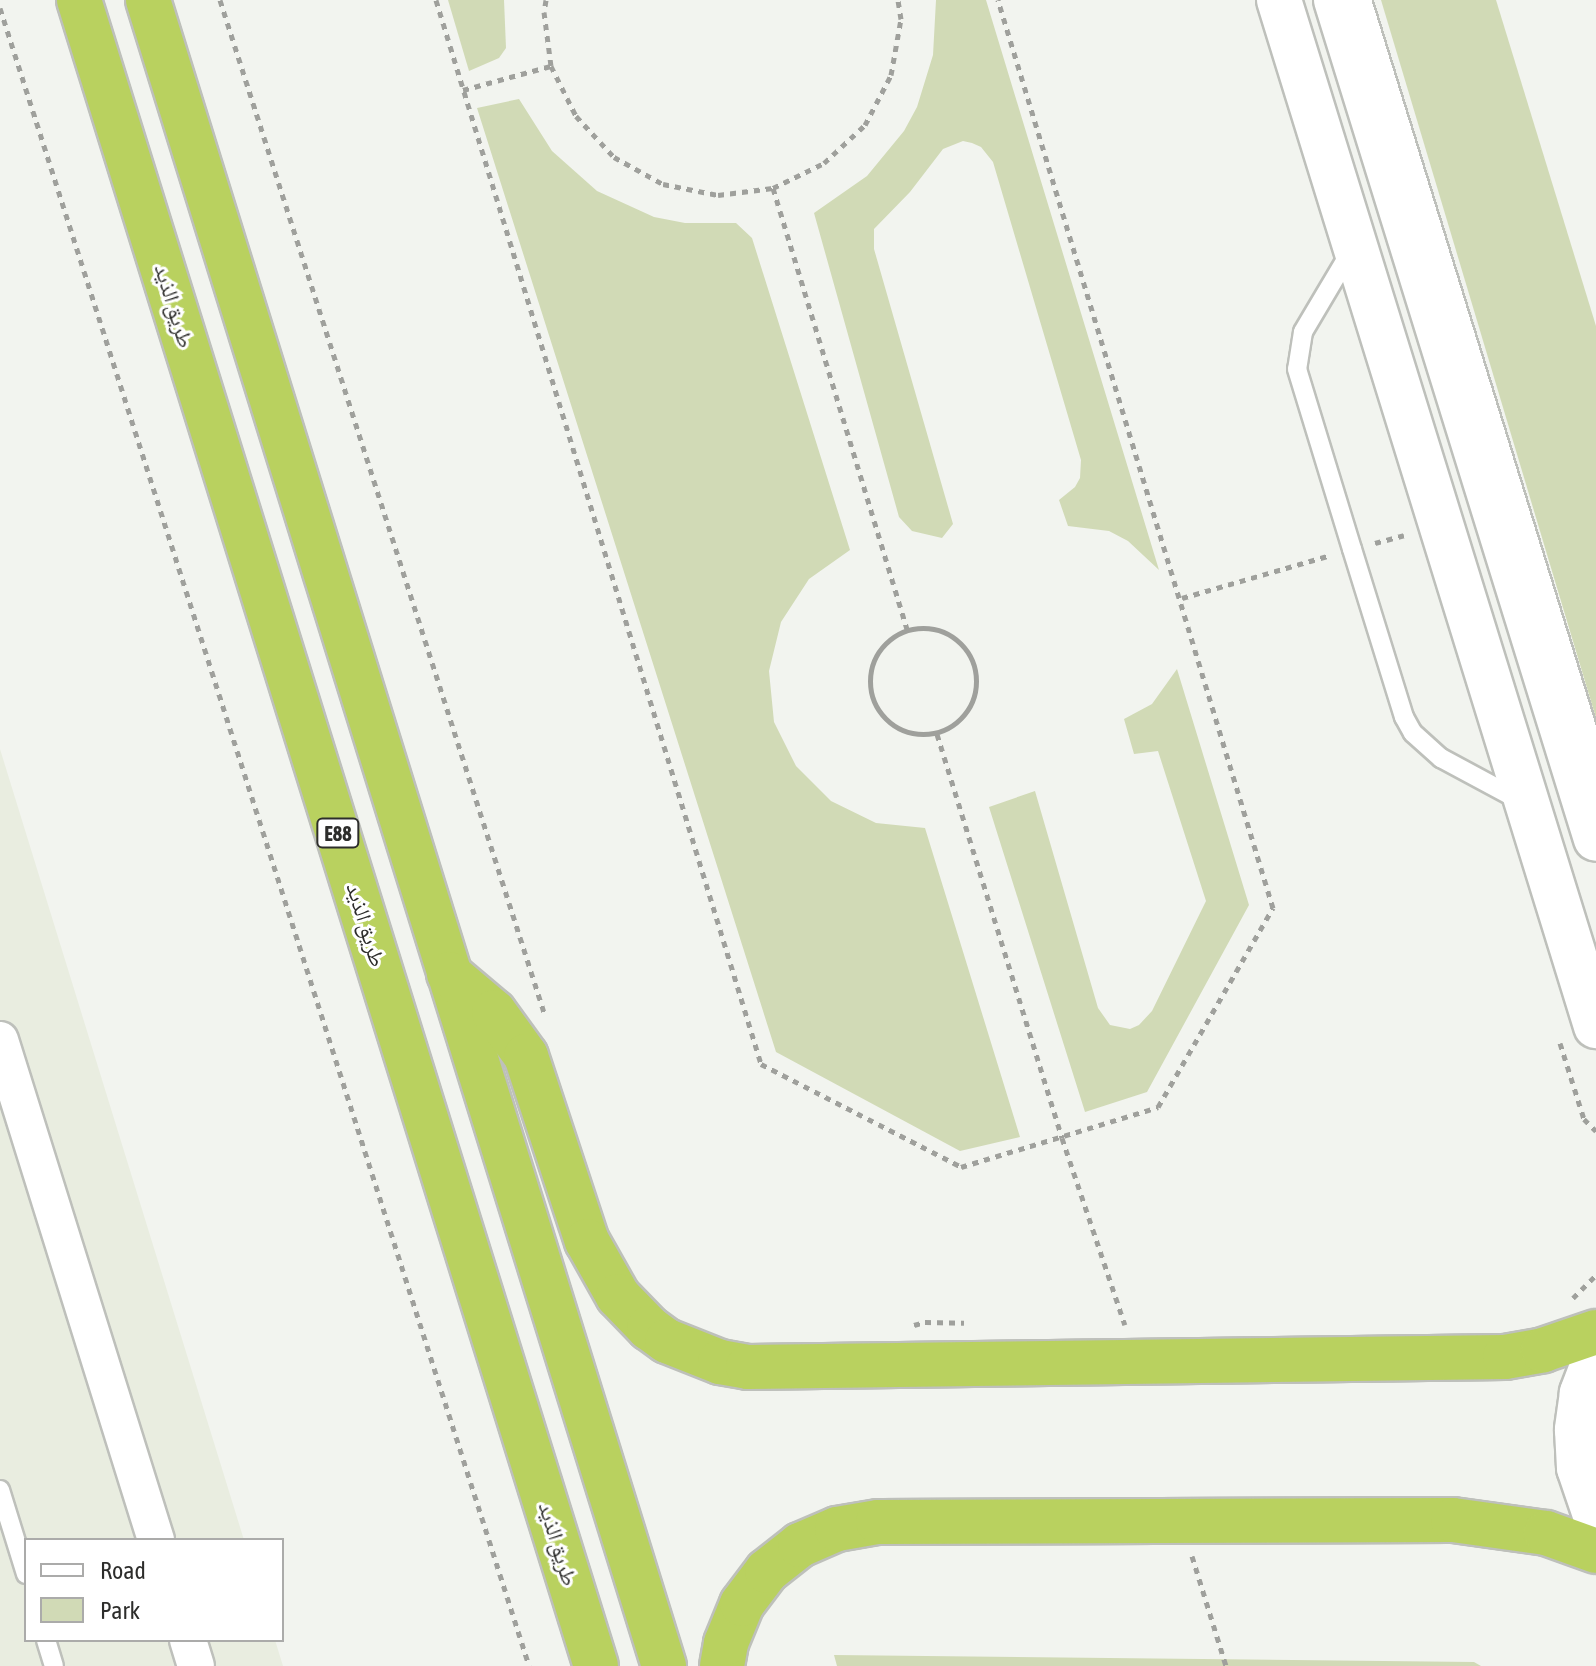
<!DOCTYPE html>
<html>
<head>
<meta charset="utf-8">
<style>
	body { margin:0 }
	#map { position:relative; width:1596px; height:1666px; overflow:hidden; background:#f2f4ef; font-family:"Asap Condensed","Noto Naskh Arabic",sans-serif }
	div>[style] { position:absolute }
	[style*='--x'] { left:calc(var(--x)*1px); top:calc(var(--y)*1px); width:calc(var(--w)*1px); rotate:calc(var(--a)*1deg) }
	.built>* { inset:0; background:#e9ede0 }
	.green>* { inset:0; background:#d1dab6 }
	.path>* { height:5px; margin-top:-2.5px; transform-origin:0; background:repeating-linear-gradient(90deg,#9fa09c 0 6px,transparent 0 12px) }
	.path>.ring { margin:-2.5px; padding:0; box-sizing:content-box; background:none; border:5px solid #9fa09c; border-radius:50% }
	.roads { filter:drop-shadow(2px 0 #bec0bb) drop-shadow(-2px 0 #bec0bb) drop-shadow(0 2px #bec0bb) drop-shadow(0 -2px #bec0bb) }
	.lane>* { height:18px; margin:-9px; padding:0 9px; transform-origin:9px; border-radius:9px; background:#fff }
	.street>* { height:36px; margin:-18px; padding:0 18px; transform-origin:18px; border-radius:18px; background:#fff }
	.secondary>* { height:44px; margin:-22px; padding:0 22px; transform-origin:22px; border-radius:22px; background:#fff }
	.highway>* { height:44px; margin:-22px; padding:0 22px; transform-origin:22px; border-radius:22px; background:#b9d15f }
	span { translate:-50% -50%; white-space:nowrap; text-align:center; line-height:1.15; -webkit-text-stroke:6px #fff; paint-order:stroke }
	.shield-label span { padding:2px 6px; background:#fff; border:2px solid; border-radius:6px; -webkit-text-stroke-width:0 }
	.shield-label { font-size:20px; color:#2d2d2b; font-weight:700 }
	.street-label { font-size:22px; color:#2d2d2b }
	.legend { position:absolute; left:24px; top:1538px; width:260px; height:104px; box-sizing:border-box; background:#fff; border:2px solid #ababaa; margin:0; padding:10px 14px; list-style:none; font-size:24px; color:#2d2d2b }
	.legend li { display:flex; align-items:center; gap:16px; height:40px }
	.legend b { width:40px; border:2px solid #ababaa }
</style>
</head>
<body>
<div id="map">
	<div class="built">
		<div style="clip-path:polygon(0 749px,244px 1540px,26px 1540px,26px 1640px,275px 1640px,283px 1666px,0 1666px)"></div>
	</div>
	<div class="green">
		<div style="clip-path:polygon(448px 0,504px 0,506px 48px,499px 58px,469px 71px)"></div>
		<div style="clip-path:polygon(936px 0,986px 0,1159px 570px,1128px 541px,1109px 531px,1068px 526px,1059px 500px,1075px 487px,1080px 478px,1081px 460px,993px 162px,981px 147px,972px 143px,963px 141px,943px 149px,910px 192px,874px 229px,874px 249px,953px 524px,942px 538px,912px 531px,899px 517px,814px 213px,867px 176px,904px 131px,917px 107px,933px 55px)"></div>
		<div style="clip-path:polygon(1381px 0,1496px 0,1596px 326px,1596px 718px)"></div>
		<div style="clip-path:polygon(519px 99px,552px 151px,597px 191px,654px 217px,685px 223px,736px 223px,752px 238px,850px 550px,809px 579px,781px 622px,769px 671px,774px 722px,796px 766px,831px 801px,876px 823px,925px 828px,1020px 1137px,960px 1151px,776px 1052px,477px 108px)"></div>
		<div style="clip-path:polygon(1177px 669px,1249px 905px,1147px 1092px,1085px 1112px,989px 807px,1035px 791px,1098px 1008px,1110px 1025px,1130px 1029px,1139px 1025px,1152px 1011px,1206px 901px,1158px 751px,1134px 754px,1124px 719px,1152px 704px)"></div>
		<div style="clip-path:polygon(834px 1655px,1474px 1662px,1481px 1666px,837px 1666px)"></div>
	</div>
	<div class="path">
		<div style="--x:220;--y:0;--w:1063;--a:72.25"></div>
		<div style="--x:436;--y:0;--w:1113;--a:73.01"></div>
		<div style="--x:761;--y:1064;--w:225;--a:27.2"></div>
		<div style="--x:961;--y:1167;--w:206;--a:-16.9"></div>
		<div style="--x:1158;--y:1107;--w:230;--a:-60"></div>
		<div style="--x:1273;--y:908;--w:949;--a:-106.85"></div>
		<div style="--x:546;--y:0;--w:12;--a:99"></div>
		<div style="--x:544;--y:12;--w:54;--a:82.6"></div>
		<div style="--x:551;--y:66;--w:56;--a:63.4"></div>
		<div style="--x:576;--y:116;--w:56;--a:47.2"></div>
		<div style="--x:614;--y:157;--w:56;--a:28.9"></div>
		<div style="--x:663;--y:184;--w:56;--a:11.3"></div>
		<div style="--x:718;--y:195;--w:55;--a:-7.3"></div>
		<div style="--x:773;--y:188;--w:57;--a:-26.1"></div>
		<div style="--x:824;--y:163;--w:56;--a:-42.8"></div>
		<div style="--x:865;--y:125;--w:56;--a:-62.5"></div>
		<div style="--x:891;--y:75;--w:57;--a:-79.9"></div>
		<div style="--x:901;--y:19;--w:19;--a:-99"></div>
		<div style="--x:0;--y:8;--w:1740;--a:72.3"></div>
		<div style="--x:463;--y:90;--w:91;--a:-15.3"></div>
		<div style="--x:773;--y:188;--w:461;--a:73.1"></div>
		<div style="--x:1375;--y:543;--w:30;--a:-15"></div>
		<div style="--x:1182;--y:598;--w:155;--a:-16.1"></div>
		<div class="ring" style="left:870px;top:628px;width:101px;height:101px"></div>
		<div style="--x:937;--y:734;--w:423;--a:72.8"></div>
		<div style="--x:1062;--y:1138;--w:197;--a:71.4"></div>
		<div style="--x:1560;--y:1043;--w:80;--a:72.5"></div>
		<div style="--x:1584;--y:1119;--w:17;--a:45"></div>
		<div style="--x:1573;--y:1298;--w:33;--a:-45"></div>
		<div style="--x:914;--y:1325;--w:11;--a:-15"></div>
		<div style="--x:925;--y:1322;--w:39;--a:1"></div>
		<div style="--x:1192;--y:1556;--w:115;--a:72.8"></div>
	</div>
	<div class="roads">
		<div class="lane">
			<div style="--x:1362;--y:0;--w:792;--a:72.82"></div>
			<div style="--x:1351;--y:251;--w:94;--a:120.7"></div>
			<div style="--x:1303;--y:332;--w:37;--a:99"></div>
			<div style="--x:1297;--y:369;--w:188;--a:73"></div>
			<div style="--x:1352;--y:549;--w:176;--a:72.8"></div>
			<div style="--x:1404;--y:717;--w:18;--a:61"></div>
			<div style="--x:1413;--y:733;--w:38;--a:42"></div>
			<div style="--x:1441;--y:758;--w:91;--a:28.3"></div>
			<div style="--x:0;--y:1490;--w:88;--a:72.8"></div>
			<div style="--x:46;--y:1640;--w:27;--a:73"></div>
		</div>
		<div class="street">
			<div style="--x:0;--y:1040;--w:524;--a:72.67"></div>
			<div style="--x:188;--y:1640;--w:27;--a:73"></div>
		</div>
		<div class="secondary">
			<div style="--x:1279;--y:0;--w:1074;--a:72.83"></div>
			<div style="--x:1336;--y:0;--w:878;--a:72.78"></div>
			<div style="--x:1596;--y:1356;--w:40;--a:111"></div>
			<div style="--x:1582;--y:1393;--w:37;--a:98"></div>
			<div style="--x:1577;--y:1430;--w:38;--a:87"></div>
			<div style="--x:1579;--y:1468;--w:53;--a:71.2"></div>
		</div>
		<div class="highway">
			<div style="--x:79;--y:0;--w:1744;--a:72.76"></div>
			<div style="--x:148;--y:0;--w:1744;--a:72.79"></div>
			<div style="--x:449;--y:974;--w:59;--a:40.2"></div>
			<div style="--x:494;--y:1012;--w:54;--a:54"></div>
			<div style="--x:526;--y:1056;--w:195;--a:71.8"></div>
			<div style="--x:587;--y:1241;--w:63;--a:60.6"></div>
			<div style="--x:618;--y:1296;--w:45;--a:45.9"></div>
			<div style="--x:649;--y:1328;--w:22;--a:36"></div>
			<div style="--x:667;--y:1341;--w:57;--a:21.6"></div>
			<div style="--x:720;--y:1362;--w:28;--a:10"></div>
			<div style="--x:748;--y:1367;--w:757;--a:-0.76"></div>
			<div style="--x:1505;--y:1357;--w:39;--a:-10"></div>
			<div style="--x:1543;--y:1350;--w:56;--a:-18.8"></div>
			<div style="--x:722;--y:1666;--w:23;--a:-80"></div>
			<div style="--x:726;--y:1643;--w:42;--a:-67.7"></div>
			<div style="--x:742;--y:1604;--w:41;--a:-52.9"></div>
			<div style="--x:767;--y:1571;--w:42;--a:-38.2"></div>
			<div style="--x:800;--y:1545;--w:40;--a:-23.4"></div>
			<div style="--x:837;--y:1529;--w:42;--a:-9.7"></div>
			<div style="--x:878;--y:1522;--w:575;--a:-0.2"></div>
			<div style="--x:1453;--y:1520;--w:94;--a:8"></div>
			<div style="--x:1546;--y:1533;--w:53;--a:19.8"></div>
		</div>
	</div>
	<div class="shield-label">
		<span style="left:338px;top:833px">E88</span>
	</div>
	<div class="street-label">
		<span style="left:174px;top:306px;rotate:73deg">طريق الذيد</span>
		<span style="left:366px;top:925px;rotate:73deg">طريق الذيد</span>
		<span style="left:558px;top:1544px;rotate:73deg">طريق الذيد</span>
	</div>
	<ul class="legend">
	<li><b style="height:10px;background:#fff"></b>Road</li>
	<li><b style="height:22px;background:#d1dab6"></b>Park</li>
	</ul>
</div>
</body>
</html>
